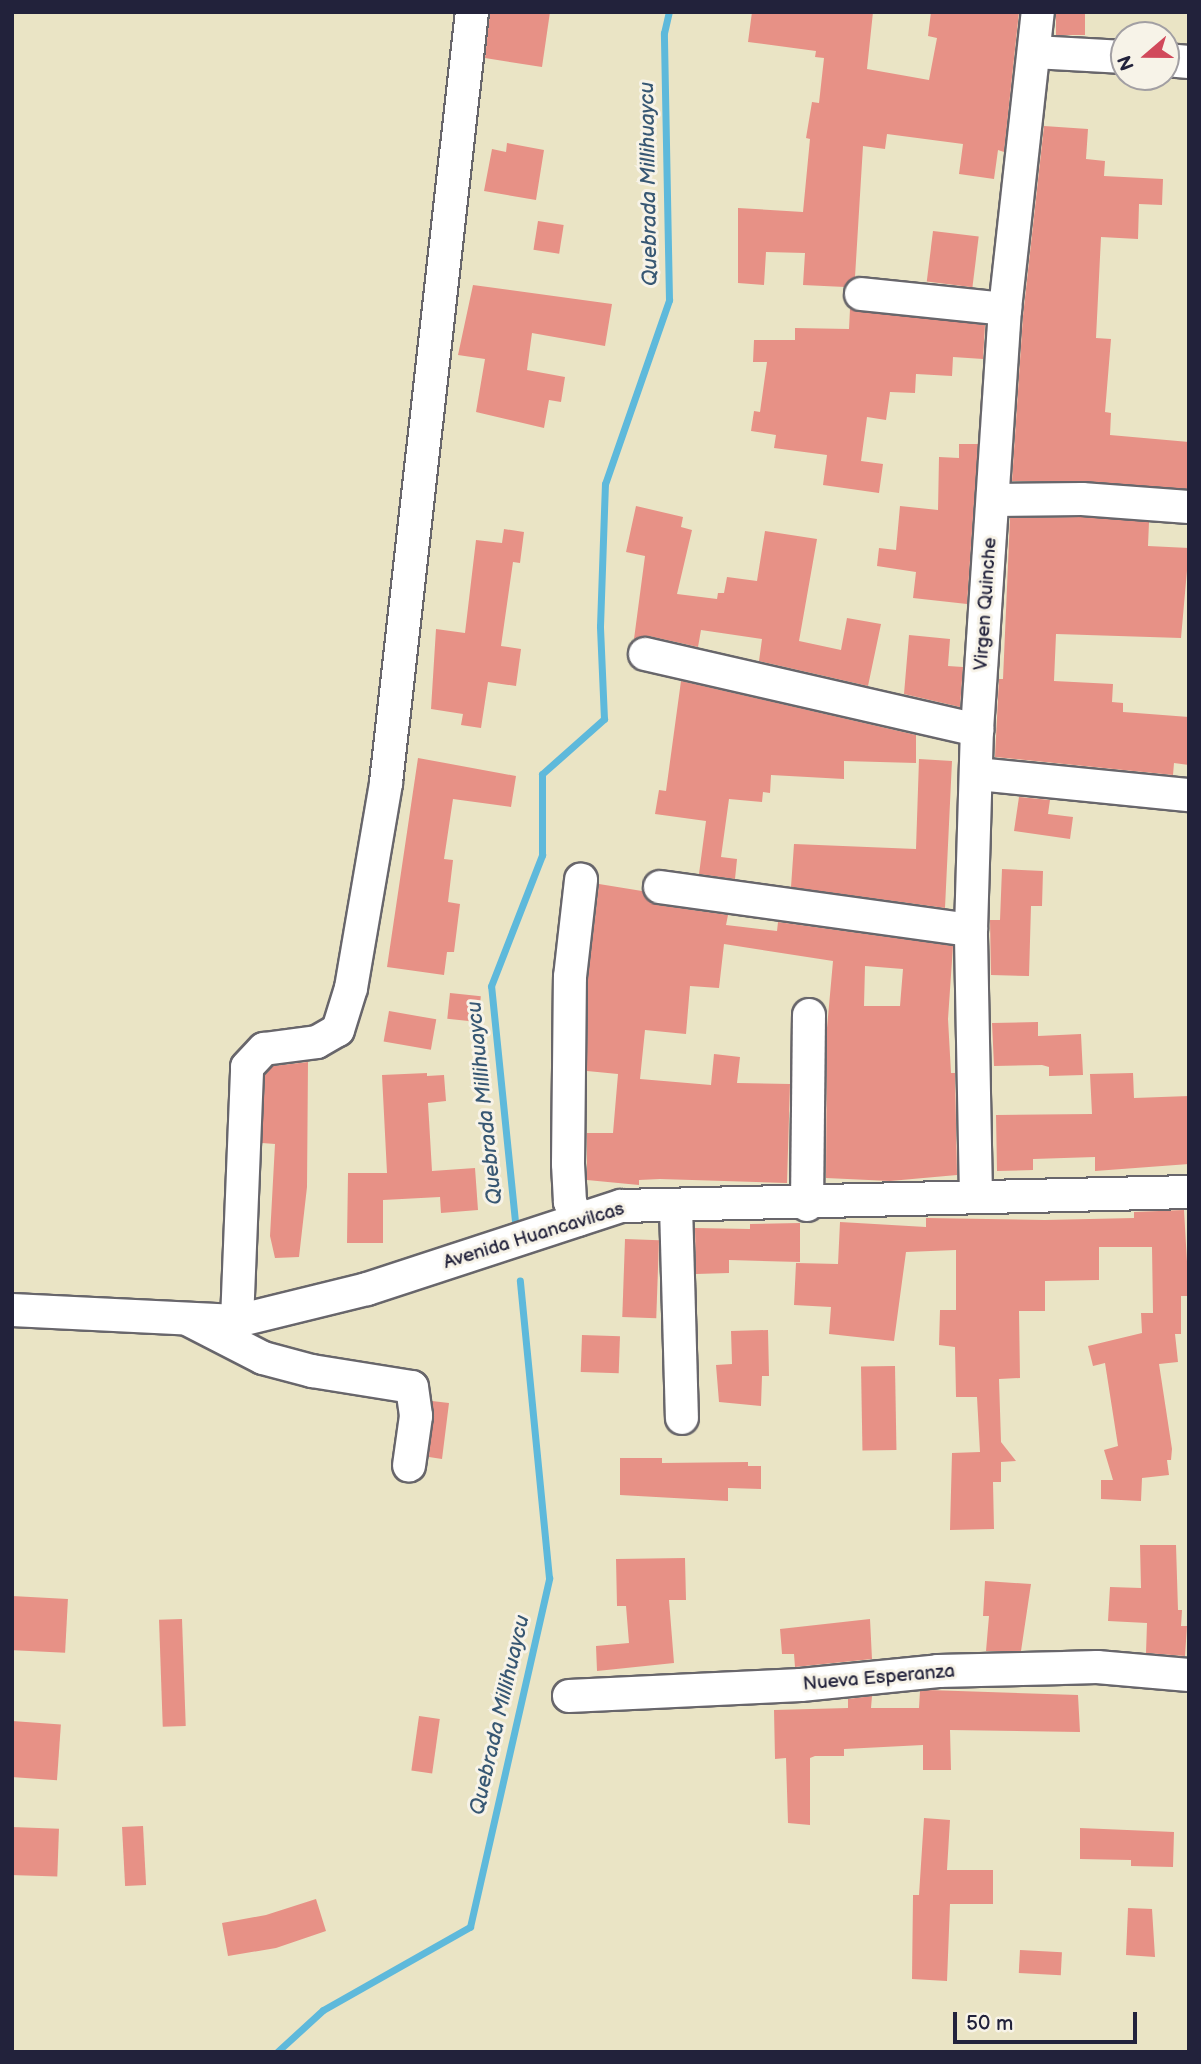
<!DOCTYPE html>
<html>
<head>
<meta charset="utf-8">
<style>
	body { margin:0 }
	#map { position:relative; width:1201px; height:2064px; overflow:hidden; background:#eae4c5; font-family:"Balsamiq Sans",sans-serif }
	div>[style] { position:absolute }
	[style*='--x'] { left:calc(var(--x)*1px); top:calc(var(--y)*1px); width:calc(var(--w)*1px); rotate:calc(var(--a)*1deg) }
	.stream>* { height:7px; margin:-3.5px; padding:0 3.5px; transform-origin:3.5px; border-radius:3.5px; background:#5eb9db }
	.building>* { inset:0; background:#e79186; transform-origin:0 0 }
	.roads { filter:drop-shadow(2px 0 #68666b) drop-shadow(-2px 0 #68666b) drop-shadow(0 2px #68666b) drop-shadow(0 -2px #68666b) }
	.minor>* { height:32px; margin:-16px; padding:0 16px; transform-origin:16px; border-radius:16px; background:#fff }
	span { translate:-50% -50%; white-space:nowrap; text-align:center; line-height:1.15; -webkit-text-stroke:6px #f7f3e8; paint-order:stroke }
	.street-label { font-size:19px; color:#22223b }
	.water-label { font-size:21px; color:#375773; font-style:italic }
	.frame { position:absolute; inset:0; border:14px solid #22223b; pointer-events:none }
	.north { position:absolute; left:1110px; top:21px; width:70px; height:70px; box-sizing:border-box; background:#f7f3e8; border:2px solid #a29fa3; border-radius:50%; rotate:250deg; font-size:19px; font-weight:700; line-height:28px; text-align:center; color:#22223b }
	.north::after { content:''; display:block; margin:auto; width:24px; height:32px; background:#d1495b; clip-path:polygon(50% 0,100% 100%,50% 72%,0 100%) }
	.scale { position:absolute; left:953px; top:2012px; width:184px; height:32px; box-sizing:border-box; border:4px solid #22223b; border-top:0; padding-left:9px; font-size:21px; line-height:24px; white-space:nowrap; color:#22223b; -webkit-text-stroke:5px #f7f3e8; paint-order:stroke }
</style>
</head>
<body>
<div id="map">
	<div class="stream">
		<div style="--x:516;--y:1231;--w:246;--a:-95.8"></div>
		<div style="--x:491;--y:986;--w:141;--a:-68.7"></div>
		<div style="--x:542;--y:855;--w:81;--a:-90"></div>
		<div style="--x:542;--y:774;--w:83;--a:-41.6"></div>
		<div style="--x:604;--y:719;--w:93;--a:-92.5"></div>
		<div style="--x:600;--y:626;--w:142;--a:-88"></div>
		<div style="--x:605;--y:484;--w:195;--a:-70.8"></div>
		<div style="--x:669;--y:300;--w:267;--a:-91.1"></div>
		<div style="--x:664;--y:33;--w:22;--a:-77"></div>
		<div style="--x:277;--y:2052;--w:62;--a:-42.4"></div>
		<div style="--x:323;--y:2010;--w:169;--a:-29.5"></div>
		<div style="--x:470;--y:1927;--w:358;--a:-77.2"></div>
		<div style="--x:549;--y:1578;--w:299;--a:-95.6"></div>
	</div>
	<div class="building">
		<div style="clip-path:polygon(490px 12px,550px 12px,542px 67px,485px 58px)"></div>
		<div style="clip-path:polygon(752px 12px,873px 12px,867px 69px,929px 80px,937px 38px,928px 36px,931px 12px,1019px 12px,1004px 152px,998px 150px,994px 179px,959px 174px,963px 144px,887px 134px,885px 149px,863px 146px,855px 277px,845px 287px,803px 285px,805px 253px,766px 252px,764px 285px,738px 283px,738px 208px,803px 212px,810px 139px,806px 138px,812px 102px,819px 103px,824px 58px,815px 57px,816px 51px,748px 42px)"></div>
		<div style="left:1056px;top:12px;width:29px;height:23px"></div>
		<div style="clip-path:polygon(1044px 126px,1088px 129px,1086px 159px,1105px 161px,1104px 176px,1163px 179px,1162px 205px,1139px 204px,1138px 239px,1101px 237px,1096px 338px,1111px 339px,1105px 412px,1111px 413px,1110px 435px,1189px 442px,1189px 489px,1083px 481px,1012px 481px,1023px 316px)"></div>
		<div style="clip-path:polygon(507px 143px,544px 150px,536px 200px,484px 191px,492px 149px,506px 152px)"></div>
		<div style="left:538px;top:221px;width:26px;height:29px;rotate:9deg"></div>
		<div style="left:933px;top:231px;width:46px;height:51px;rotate:7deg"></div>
		<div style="clip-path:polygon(473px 285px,612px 304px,605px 346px,532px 333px,527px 370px,565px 377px,561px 402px,549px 400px,544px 428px,476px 412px,485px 359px,458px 355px)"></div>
		<div style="clip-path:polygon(850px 309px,985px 325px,983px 359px,953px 357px,952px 376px,916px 374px,915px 393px,890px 392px,886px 420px,867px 417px,861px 461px,883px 464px,879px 493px,823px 485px,827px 455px,774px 448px,776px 435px,751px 431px,754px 411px,760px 412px,767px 362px,753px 362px,754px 340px,795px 340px,795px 328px,849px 329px)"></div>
		<div style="clip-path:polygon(959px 444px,978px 444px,967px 604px,913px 598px,916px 572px,877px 566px,879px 548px,896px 550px,900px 506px,938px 510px,939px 457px,959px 458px)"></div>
		<div style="clip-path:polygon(636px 506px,683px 517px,681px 527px,692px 530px,677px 594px,717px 599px,718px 593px,724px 593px,727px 577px,757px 581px,765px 531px,817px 539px,799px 641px,841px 650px,847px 618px,881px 624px,868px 686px,759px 661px,762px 639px,701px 630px,698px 647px,649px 636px,634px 639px,645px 556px,626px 552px)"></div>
		<div style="clip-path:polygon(1081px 517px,1149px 522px,1148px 546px,1189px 548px,1181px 638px,1056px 634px,1054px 681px,1113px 684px,1112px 702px,1123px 703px,1123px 712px,1189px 717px,1189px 765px,1174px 763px,1173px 775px,995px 757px,999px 679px,1003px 679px,1010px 518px)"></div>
		<div style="clip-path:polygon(504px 529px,524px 532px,520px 563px,513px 562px,501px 646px,521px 649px,516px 686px,488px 682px,481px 728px,461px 725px,463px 714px,431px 709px,436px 629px,465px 633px,476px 540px,502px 543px)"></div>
		<div style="clip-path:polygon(909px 635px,950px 639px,948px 666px,963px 667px,960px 707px,904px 694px)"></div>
		<div style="clip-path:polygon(681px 681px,916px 735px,916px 763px,844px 761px,844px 779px,771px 775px,770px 793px,763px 792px,762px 802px,729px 799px,721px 857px,737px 859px,735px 879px,699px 874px,706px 821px,655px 814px,659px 790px,666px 791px)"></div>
		<div style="clip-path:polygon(418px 758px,516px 776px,511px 807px,453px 799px,444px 859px,453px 860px,448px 902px,460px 904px,454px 952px,447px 952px,444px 975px,387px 967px)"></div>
		<div style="clip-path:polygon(919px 759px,952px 761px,945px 908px,791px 887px,794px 844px,916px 849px)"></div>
		<div style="clip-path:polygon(1019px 797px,1050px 800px,1048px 814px,1073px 817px,1070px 839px,1014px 831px)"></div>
		<div style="clip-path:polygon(1002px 869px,1043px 871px,1042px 906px,1031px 906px,1029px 976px,991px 975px,990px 920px,1000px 920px)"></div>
		<div style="clip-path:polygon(evenodd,599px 884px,642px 891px,657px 905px,728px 915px,726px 925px,777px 931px,778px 922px,953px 946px,948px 1019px,951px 1073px,955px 1073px,957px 1175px,890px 1181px,826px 1178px,827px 1028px,833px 961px,724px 944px,719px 988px,690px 986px,686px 1034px,645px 1030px,640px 1079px,711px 1085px,714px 1054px,740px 1057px,737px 1083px,790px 1084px,787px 1183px,660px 1179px,639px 1180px,639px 1185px,587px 1180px,587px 1133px,613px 1133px,618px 1074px,587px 1071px,588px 978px,599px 884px,865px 966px,903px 969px,900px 1006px,864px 1006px,865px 966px)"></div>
		<div style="left:450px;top:993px;width:31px;height:26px;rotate:6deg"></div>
		<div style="left:389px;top:1011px;width:48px;height:31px;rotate:10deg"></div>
		<div style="clip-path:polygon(1038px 1022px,1038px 1036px,1081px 1034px,1083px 1075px,1049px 1076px,1049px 1067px,1042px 1065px,994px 1066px,992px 1023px)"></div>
		<div style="clip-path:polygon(308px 1062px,307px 1187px,299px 1257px,275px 1258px,270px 1236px,275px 1144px,262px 1143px,265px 1075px,273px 1066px)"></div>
		<div style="clip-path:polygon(427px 1073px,427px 1076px,444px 1075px,446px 1101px,428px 1103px,432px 1171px,475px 1168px,478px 1210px,441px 1213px,440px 1197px,383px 1200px,383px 1243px,347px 1243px,348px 1173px,387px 1173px,382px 1075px)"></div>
		<div style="clip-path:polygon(1133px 1073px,1134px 1098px,1189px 1096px,1189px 1164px,1095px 1171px,1095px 1157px,1033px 1159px,1033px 1170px,997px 1171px,996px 1115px,1092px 1114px,1090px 1074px)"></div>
		<div style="clip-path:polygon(1184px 1210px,1189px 1296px,1181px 1296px,1181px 1334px,1175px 1334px,1178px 1362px,1159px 1364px,1172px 1449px,1171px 1460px,1167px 1460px,1169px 1475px,1142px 1478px,1141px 1501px,1101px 1499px,1101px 1480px,1113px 1480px,1104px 1450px,1118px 1446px,1105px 1363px,1093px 1366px,1088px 1346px,1142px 1333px,1141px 1313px,1153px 1313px,1152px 1247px,1099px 1247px,1099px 1280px,1045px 1281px,1045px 1311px,1019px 1311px,1020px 1378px,999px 1379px,1001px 1442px,1016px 1461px,1001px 1462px,1001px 1482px,993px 1482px,994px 1529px,950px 1530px,952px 1453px,980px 1452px,977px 1397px,956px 1397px,955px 1347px,939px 1345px,940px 1310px,956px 1310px,956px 1250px,906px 1252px,894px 1341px,829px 1334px,831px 1307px,794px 1305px,796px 1263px,838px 1264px,840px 1222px,926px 1227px,926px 1218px,1045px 1220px,1134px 1218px,1134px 1212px)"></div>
		<div style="clip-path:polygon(800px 1223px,800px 1262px,729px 1260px,729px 1273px,696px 1274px,695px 1228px,750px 1229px,750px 1224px)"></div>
		<div style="left:625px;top:1239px;width:34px;height:78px;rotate:2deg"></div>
		<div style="clip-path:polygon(768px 1330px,769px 1376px,762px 1376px,761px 1406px,719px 1402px,716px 1365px,732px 1364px,731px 1331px)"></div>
		<div style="left:582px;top:1335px;width:38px;height:37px;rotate:2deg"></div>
		<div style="left:895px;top:1366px;width:84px;height:34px;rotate:89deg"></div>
		<div style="clip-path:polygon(432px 1401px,449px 1403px,442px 1459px,429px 1457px)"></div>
		<div style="clip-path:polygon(620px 1458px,662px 1458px,662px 1463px,748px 1462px,748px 1466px,761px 1466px,761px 1489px,728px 1488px,728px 1501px,620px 1495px)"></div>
		<div style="clip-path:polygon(1140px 1545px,1176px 1545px,1178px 1610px,1182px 1610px,1181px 1626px,1187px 1626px,1185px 1656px,1146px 1653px,1147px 1623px,1108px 1621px,1110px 1587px,1141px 1588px)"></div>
		<div style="clip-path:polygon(685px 1558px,686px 1600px,669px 1600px,674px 1663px,597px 1671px,596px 1646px,629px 1643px,626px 1606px,617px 1606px,616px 1559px)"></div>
		<div style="clip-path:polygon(985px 1581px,1031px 1584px,1021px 1651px,986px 1651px,989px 1616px,983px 1616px)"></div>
		<div style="left:12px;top:1596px;width:56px;height:54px;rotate:3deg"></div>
		<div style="left:182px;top:1619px;width:107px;height:23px;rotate:88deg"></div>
		<div style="clip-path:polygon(870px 1619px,872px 1659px,795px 1667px,794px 1654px,782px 1654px,780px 1629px)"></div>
		<div style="clip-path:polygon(928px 1690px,1078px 1695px,1080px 1732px,950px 1730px,951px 1770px,923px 1770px,923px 1745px,844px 1749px,844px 1756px,815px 1756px,810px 1758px,810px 1825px,788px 1823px,786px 1758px,775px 1759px,774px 1710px,848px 1708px,848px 1699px,872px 1696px,871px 1708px,919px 1708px,920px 1691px)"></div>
		<div style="left:419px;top:1716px;width:21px;height:55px;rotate:8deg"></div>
		<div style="left:12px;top:1721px;width:49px;height:56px;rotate:4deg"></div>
		<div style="clip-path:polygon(924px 1818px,950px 1820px,947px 1870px,993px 1870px,993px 1904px,950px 1904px,947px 1981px,912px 1979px,913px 1895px,919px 1895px)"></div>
		<div style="left:143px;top:1826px;width:59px;height:21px;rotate:87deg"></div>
		<div style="left:12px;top:1827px;width:47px;height:48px;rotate:2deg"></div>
		<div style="clip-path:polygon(1080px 1828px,1174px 1832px,1173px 1867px,1131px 1866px,1131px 1860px,1080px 1859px)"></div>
		<div style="clip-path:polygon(316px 1899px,326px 1931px,276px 1948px,228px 1956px,222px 1923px,266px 1915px)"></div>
		<div style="clip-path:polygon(1128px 1908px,1152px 1909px,1155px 1957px,1126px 1955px)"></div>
		<div style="left:1020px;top:1950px;width:42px;height:23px;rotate:3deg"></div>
	</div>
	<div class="roads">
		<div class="minor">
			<div style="--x:1034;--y:52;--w:90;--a:3.2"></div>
			<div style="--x:1166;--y:60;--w:23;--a:5"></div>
			<div style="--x:861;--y:294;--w:145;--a:5.9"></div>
			<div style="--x:993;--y:500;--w:89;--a:-0.6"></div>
			<div style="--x:1082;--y:499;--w:107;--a:4.3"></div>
			<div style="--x:645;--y:654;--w:341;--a:12.9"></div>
			<div style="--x:977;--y:774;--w:213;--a:5.7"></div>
			<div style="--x:660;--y:887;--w:314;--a:7.9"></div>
			<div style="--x:976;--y:1197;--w:267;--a:-91.1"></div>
			<div style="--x:971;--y:930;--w:200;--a:-88.3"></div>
			<div style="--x:977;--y:730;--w:422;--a:-86.2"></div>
			<div style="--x:1005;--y:309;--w:299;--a:-83.7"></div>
			<div style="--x:807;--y:1205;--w:190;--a:-89.4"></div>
			<div style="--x:676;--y:1206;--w:212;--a:88.4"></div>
			<div style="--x:578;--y:1220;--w:20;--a:-114"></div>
			<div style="--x:570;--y:1202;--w:38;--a:-93"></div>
			<div style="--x:568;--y:1164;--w:187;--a:-89.4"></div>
			<div style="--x:570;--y:977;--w:98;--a:-83.5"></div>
			<div style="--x:12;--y:1310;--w:225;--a:2.8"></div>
			<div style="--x:237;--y:1321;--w:134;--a:-13.8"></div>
			<div style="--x:367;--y:1289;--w:267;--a:-18.1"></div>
			<div style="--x:621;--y:1206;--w:568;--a:-1.41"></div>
			<div style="--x:191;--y:1321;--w:81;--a:27.2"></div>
			<div style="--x:263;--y:1358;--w:51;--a:14.9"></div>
			<div style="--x:312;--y:1371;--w:101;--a:9.1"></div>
			<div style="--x:412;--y:1387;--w:29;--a:82"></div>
			<div style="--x:416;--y:1416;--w:50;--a:98"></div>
			<div style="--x:237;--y:1321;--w:254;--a:-87.7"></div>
			<div style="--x:247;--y:1067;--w:25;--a:-47"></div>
			<div style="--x:264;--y:1049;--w:53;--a:-7.5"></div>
			<div style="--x:317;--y:1042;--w:24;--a:-30"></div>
			<div style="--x:338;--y:1030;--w:44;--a:-72.8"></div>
			<div style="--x:351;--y:988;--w:208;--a:-80.3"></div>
			<div style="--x:386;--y:783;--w:776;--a:-83.64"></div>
			<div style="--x:569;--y:1696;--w:232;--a:-2.7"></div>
			<div style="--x:801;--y:1685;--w:138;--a:-5.8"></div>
			<div style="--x:938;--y:1671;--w:159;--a:-1.4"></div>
			<div style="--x:1097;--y:1667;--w:92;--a:5"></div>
		</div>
	</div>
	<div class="street-label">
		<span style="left:986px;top:604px;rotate:-86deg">Virgen Quinche</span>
		<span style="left:534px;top:1236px;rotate:-17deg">Avenida Huancavilcas</span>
		<span style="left:879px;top:1678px;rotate:-5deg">Nueva Esperanza</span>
	</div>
	<div class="water-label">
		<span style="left:649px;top:184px;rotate:-91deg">Quebrada Millihuaycu</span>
		<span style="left:485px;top:1103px;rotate:-96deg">Quebrada Millihuaycu</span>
		<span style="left:500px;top:1715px;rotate:-77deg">Quebrada Millihuaycu</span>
	</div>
	<div class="frame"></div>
	<div class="north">N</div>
	<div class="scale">50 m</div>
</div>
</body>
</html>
